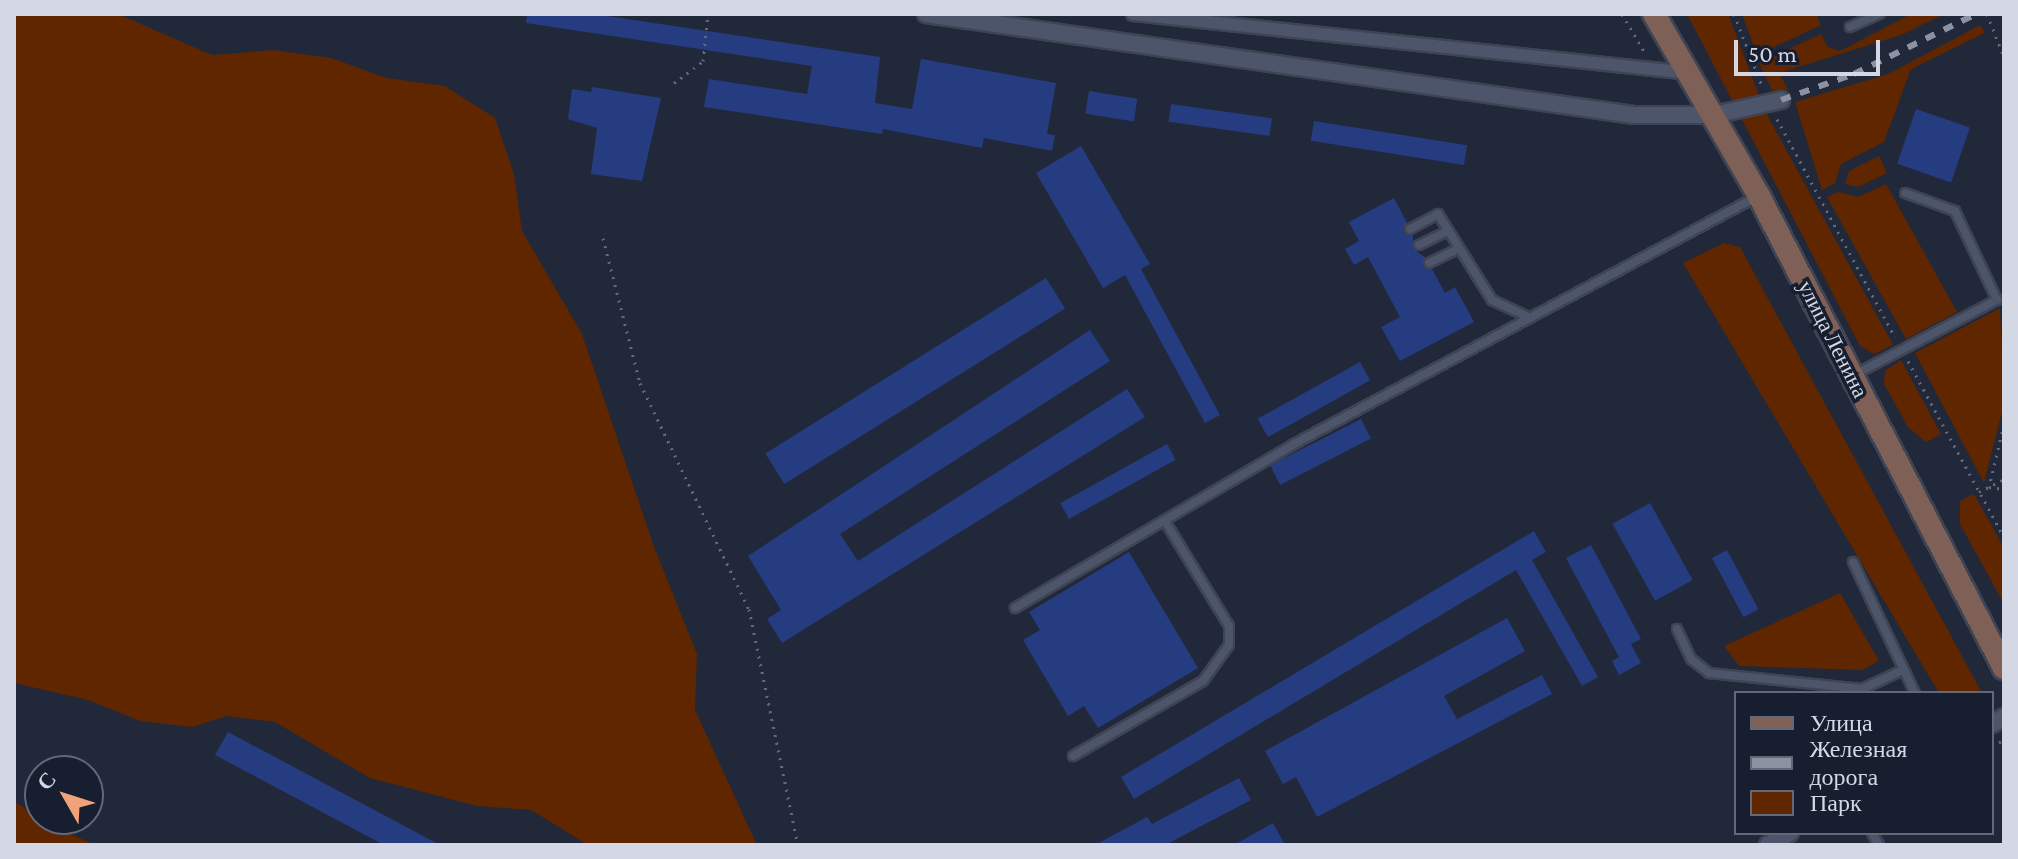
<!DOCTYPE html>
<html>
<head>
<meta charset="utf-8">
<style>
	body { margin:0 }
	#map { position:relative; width:2018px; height:859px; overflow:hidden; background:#20283a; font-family:"Crimson Pro",serif }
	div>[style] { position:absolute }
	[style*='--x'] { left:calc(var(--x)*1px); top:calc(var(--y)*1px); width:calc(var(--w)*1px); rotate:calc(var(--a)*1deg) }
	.green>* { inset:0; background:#5f2600 }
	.building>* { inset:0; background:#263c80; transform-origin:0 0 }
	.path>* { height:3px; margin-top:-1.5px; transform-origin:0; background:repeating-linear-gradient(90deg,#646a7a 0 2px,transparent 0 8px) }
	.roads { filter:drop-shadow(2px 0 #3e4454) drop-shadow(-2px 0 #3e4454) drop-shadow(0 2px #3e4454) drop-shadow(0 -2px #3e4454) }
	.service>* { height:8px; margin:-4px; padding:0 4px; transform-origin:4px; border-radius:4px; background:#4c5569 }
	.pedestrian>* { height:12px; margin:-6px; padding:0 6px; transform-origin:6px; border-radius:6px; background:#4c5569 }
	.minor>* { height:16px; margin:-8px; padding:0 8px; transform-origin:8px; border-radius:8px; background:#4c5569 }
	.secondary>* { height:22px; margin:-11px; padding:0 11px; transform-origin:11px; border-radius:11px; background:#7e6056 }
	.rail>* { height:6px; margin-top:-3px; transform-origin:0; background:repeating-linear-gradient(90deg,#8c92a1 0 10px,transparent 0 20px) }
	span { translate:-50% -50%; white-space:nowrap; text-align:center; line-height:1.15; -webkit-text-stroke:7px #171e30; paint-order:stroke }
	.street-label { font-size:22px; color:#d3d8e4 }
	.frame { position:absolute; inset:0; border:16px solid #d3d8e4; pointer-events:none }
	.legend { position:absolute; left:1734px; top:691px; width:260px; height:144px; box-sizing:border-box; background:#171e30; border:2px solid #626878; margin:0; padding:10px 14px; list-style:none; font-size:24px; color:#d3d8e4 }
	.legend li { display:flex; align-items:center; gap:16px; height:40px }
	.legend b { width:40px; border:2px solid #626878 }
	.north { position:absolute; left:24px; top:755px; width:80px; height:80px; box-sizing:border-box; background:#171e30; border:2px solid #626878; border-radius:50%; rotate:309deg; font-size:22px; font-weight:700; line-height:32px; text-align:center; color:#d3d8e4 }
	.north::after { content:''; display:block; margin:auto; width:28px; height:36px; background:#f0a279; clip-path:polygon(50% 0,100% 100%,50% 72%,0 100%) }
	.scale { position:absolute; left:1734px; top:40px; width:146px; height:36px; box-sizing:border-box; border:4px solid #d3d8e4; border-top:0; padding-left:10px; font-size:24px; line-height:28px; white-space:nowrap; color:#d3d8e4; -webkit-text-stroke:6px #171e30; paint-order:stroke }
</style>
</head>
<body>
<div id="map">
	<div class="green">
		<div style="clip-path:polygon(14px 14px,118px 14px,212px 55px,273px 50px,331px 58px,387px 78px,445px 86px,495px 118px,514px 174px,522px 231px,582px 334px,654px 547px,697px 654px,695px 710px,757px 845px,588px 845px,531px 810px,477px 806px,370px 778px,275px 722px,227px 716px,192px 727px,140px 721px,88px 700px,14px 683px)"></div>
		<div style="clip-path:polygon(1687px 14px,1728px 14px,1765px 111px,1893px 345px,1874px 354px,1860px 346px)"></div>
		<div style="clip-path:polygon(1742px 14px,1816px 14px,1821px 25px,1757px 55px)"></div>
		<div style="clip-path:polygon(1911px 14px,1944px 14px,1901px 35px,1779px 73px,1788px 89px,1773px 92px,1759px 63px,1821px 34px,1828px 47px,1840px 51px)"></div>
		<div style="clip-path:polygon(1980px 25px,1985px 33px,1911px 69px,1884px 142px,1841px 164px,1835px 183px,1822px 190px,1795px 102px,1888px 74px)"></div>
		<div style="clip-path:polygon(1879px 156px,1887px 173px,1858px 187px,1845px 184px,1849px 171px)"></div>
		<div style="clip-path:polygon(1886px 184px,1957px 312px,1906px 339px,1827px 197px,1839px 192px,1858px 197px)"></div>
		<div style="clip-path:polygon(1724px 243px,1740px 247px,1982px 693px,1939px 693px,1683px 263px)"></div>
		<div style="clip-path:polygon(2000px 308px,2004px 404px,1984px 483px,1915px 353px)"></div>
		<div style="clip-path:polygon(1901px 360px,1941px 434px,1926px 442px,1908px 427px,1884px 384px,1885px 371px)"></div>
		<div style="clip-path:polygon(1974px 494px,2004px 548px,2004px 604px,1960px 524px,1960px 501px)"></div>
		<div style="clip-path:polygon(1840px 593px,1879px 661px,1862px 670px,1739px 666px,1724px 646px)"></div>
		<div style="clip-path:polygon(14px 801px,40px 819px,94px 845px,14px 845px)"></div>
	</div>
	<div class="building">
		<div style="clip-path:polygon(527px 14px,594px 14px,880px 57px,875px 103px,912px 109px,921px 59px,1056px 83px,1047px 134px,1055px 135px,1052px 151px,984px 138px,982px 148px,883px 129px,882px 134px,704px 107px,709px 79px,807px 94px,812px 66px,526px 23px)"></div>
		<div style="clip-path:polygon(592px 87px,661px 98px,642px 181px,591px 174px,597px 128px,568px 119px,572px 89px,591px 92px)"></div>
		<div style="left:1089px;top:91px;width:49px;height:23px;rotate:9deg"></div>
		<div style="left:1171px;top:104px;width:102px;height:18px;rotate:8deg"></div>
		<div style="left:1916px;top:109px;width:57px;height:58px;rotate:19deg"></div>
		<div style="left:1314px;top:121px;width:155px;height:20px;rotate:9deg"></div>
		<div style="clip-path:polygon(1081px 146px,1150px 264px,1141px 269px,1220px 415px,1205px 423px,1125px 275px,1103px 288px,1036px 173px)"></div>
		<div style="clip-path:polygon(1394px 198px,1407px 223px,1404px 233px,1413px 235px,1413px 249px,1425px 257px,1423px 267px,1432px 269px,1445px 293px,1455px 287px,1474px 322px,1400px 361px,1381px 327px,1400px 317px,1368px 257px,1354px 265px,1345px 249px,1359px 241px,1349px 222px)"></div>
		<div style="left:1046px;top:278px;width:36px;height:331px;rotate:58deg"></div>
		<div style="clip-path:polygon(1090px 330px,1110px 361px,840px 534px,858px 561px,1127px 389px,1145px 417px,782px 643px,767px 619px,781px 610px,748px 556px)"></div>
		<div style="left:1360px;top:362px;width:21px;height:117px;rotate:61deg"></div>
		<div style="left:1361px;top:419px;width:22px;height:102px;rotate:63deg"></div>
		<div style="left:1167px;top:444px;width:18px;height:122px;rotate:61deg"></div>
		<div style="left:1650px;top:503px;width:88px;height:43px;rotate:61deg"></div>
		<div style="clip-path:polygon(1534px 531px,1546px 552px,1532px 560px,1598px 677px,1582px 686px,1516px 570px,1134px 799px,1121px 777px)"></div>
		<div style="clip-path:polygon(1591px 545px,1641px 639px,1631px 644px,1641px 663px,1619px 675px,1612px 661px,1619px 657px,1566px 558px)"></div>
		<div style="left:1727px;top:550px;width:67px;height:17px;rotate:62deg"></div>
		<div style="clip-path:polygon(1129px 552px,1198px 668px,1098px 728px,1084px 706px,1068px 716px,1023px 640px,1040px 630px,1029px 612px)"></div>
		<div style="clip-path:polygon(1507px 618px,1525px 651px,1444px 696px,1457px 719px,1542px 675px,1552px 694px,1317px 817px,1296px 777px,1283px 784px,1265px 751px)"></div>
		<div style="clip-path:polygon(228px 732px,440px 845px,384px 845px,215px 755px)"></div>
		<div style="clip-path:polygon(1239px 778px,1251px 800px,1165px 845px,1095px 845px,1147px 817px,1152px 824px)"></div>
		<div style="clip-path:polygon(1273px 823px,1285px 845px,1234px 845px)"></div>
	</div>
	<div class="path">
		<div style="--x:1622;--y:14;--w:45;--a:59.5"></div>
		<div style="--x:1734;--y:14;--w:77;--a:68.7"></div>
		<div style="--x:1987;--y:14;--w:46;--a:68.4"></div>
		<div style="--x:674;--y:83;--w:36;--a:-37"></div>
		<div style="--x:703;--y:61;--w:47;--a:-83.9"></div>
		<div style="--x:1777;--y:119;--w:248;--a:61.6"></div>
		<div style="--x:603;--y:238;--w:150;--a:75.7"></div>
		<div style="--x:640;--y:383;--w:251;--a:64.3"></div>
		<div style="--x:749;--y:609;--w:241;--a:78.3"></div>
		<div style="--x:1908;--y:361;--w:200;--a:61.4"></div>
		<div style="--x:2004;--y:424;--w:65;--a:103.4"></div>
		<div style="--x:1989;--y:487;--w:15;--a:8"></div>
		<div style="--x:1979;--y:492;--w:28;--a:-27"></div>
		<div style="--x:1992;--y:746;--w:13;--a:-27"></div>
	</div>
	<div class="roads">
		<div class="service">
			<div style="--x:1850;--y:27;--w:32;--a:-24"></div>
			<div style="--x:1410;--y:229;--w:32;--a:-28"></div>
			<div style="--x:1438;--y:214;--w:102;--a:57.9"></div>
			<div style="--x:1492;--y:300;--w:38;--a:25"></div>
			<div style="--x:1419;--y:245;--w:32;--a:-26"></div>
			<div style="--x:1429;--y:263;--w:32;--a:-26"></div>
			<div style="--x:1852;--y:376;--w:164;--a:-27.7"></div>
			<div style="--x:1997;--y:300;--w:98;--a:-115.3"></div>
			<div style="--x:1955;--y:211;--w:53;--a:-160.2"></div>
			<div style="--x:1853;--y:562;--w:145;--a:64.7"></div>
			<div style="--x:1015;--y:608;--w:324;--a:-30.4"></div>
			<div style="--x:1294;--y:444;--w:526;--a:-28.12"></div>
			<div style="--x:1677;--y:629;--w:33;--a:65"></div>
			<div style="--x:1691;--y:659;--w:23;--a:38"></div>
			<div style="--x:1709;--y:673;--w:154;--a:6"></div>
			<div style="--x:1862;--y:689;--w:43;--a:-24.8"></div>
			<div style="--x:1073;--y:756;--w:150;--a:-30"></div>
			<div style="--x:1203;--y:681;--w:44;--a:-54.2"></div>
			<div style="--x:1229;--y:645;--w:19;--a:-90"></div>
			<div style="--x:1229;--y:626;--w:123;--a:-121.4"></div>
			<div style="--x:1872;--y:833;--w:14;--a:60"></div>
		</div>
		<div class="pedestrian">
			<div style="--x:1133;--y:14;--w:560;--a:6.05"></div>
		</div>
		<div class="minor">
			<div style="--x:926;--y:14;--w:715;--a:8.12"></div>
			<div style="--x:1634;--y:115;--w:80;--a:0"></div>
			<div style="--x:1714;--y:115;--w:69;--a:-12.6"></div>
			<div style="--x:1992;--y:724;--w:14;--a:-30"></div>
			<div style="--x:1768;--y:845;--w:25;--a:-29"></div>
		</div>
		<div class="secondary">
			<div style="--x:1654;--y:14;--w:210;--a:60"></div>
			<div style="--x:1759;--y:196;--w:532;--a:62.57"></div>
		</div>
	</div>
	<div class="rail">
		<div style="--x:1781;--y:100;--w:77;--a:-19.6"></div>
		<div style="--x:1854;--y:74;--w:136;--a:-26.2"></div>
	</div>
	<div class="street-label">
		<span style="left:1833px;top:339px;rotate:63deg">улица Ленина</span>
	</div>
	<div class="frame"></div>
	<ul class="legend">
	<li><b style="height:10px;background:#7e6056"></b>Улица</li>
	<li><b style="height:10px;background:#8c92a1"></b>Железная дорога</li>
	<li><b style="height:22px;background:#5f2600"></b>Парк</li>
	</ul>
	<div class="north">С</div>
	<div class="scale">50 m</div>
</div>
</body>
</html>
